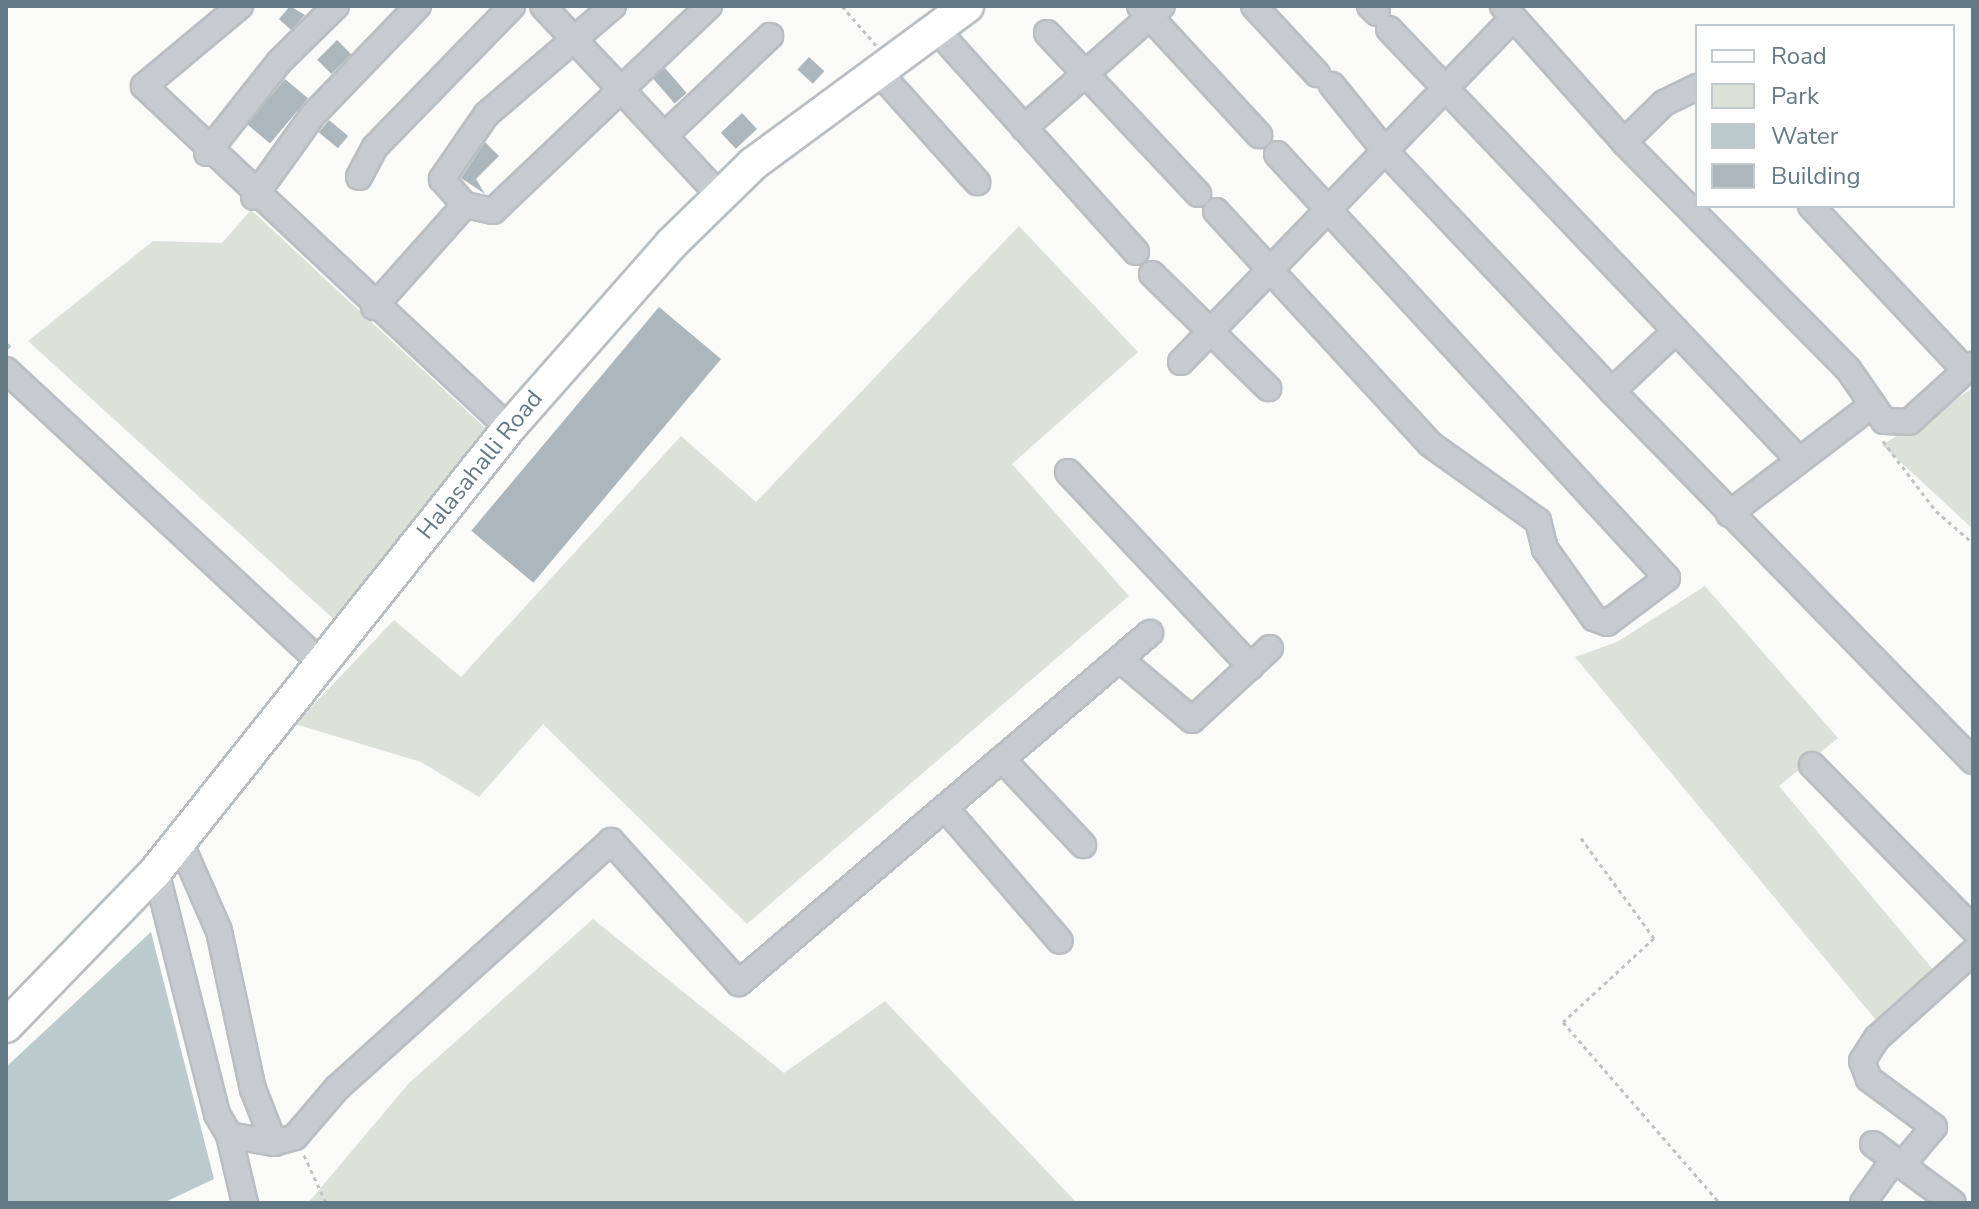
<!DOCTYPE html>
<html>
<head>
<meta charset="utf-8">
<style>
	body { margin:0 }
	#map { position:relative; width:1979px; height:1209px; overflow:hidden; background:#fafaf8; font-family:"Nunito Sans",sans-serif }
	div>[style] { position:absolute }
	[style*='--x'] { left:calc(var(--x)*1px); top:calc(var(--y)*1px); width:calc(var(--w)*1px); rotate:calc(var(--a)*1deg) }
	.green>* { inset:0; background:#dce2d8 }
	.water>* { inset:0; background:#bbcbcd }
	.stream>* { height:5px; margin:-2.5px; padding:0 2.5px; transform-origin:2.5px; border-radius:2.5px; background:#bbcbcd }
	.building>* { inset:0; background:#abb7bc; transform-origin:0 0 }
	.path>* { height:3px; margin-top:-1.5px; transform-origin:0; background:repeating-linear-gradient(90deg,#bfc3c5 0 4px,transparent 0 8px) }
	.roads { filter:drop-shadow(2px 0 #b8bec2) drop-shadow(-2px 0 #b8bec2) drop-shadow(0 2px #b8bec2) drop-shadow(0 -2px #b8bec2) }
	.minor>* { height:24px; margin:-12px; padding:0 12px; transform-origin:12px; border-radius:12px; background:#c5cbce }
	.major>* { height:32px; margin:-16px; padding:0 16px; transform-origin:16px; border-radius:16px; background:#fff }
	span { translate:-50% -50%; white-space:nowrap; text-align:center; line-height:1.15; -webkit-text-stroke:8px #fff; paint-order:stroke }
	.street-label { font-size:24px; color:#637985 }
	.frame { position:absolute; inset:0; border:8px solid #637985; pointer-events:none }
	.legend { position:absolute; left:1695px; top:24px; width:260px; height:184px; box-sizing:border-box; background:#fff; border:2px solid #c1c9ce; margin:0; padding:10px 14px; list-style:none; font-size:24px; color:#637985 }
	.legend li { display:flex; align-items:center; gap:16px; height:40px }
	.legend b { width:40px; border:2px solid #c1c9ce }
</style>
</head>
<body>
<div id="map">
	<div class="green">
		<div style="clip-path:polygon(251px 210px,496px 438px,340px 625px,28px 341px,153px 241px,222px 243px)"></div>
		<div style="clip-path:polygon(1019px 226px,1138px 352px,1012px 464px,1129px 596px,747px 924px,543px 724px,479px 797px,421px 762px,295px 724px,394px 620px,461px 677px,681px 436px,756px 502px)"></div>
		<div style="clip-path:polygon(1973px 388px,1973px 529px,1882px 445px)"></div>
		<div style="clip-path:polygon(1705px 586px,1838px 738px,1779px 786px,1936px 973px,1880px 1025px,1575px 657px,1617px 642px)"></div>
		<div style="clip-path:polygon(593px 919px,784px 1073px,885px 1001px,1077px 1203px,308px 1203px,409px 1083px)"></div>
	</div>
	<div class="water">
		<div style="clip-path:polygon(151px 932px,214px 1179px,163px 1203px,6px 1203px,6px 1067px)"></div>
	</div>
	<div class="stream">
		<div style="--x:6;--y:345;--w:2;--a:27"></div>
	</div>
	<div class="building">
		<div style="clip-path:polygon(290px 6px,305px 15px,291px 30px,279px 19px)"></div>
		<div style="left:337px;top:40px;width:20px;height:28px;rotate:45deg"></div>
		<div style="left:809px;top:57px;width:21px;height:17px;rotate:43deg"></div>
		<div style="left:665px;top:68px;width:33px;height:16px;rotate:49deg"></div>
		<div style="left:285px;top:79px;width:30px;height:59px;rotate:40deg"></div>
		<div style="left:742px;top:113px;width:22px;height:29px;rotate:47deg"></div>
		<div style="left:329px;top:120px;width:25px;height:16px;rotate:40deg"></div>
		<div style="clip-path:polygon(485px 142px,499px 156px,476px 179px,485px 194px,461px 178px)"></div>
		<div style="left:659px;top:307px;width:81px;height:292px;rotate:40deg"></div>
	</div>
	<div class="path">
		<div style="--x:842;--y:6;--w:52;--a:48.9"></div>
		<div style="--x:1883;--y:441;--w:88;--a:52.9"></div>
		<div style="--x:1936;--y:511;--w:49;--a:40.9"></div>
		<div style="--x:1581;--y:838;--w:124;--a:53.9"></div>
		<div style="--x:1654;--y:938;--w:124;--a:137.3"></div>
		<div style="--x:1563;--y:1022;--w:240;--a:49.1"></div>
		<div style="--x:304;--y:1155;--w:53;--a:65.4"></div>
	</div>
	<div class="roads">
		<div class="minor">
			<div style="--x:240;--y:6;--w:125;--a:140.2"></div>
			<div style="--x:144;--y:86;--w:500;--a:43.14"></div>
			<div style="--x:543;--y:6;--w:260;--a:47"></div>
			<div style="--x:613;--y:6;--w:167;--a:139.4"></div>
			<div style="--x:486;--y:115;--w:78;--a:124.5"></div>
			<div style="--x:442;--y:179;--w:35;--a:49"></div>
			<div style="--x:465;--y:205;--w:29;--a:12"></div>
			<div style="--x:493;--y:211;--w:298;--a:-43.5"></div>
			<div style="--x:1140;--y:6;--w:176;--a:47.3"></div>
			<div style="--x:1254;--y:6;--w:93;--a:47.2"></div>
			<div style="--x:1370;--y:6;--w:10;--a:45"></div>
			<div style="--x:1503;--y:6;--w:182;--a:48.3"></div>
			<div style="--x:1624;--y:142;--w:319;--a:45.4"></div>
			<div style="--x:1848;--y:369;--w:63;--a:55.3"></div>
			<div style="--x:1884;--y:421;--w:25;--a:2"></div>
			<div style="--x:1909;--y:422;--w:86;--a:-42.2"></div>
			<div style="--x:935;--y:28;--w:301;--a:48.1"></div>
			<div style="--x:1389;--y:29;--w:592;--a:46.44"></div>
			<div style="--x:1047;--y:33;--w:221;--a:46.8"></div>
			<div style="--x:876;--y:69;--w:152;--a:48.2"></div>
			<div style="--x:1332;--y:85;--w:85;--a:51.2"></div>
			<div style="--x:1385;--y:151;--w:330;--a:46.6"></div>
			<div style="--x:1612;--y:391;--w:517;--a:45.71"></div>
			<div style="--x:1024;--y:128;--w:184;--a:-41.5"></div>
			<div style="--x:664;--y:136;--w:146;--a:-43.3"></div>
			<div style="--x:1624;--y:142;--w:56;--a:-44.3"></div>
			<div style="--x:1664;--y:103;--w:37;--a:-26"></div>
			<div style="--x:207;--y:153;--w:116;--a:-51.6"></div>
			<div style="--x:279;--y:62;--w:80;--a:-44.5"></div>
			<div style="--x:359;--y:177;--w:34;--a:-62"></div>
			<div style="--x:375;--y:147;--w:197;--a:-45.8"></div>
			<div style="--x:254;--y:197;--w:100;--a:-54.4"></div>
			<div style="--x:312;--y:116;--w:153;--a:-46.1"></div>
			<div style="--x:1811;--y:206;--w:224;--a:46.8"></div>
			<div style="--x:1216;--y:211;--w:316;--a:47.4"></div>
			<div style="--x:1430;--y:444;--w:133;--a:35.5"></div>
			<div style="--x:1538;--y:521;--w:29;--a:76"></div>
			<div style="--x:1545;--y:549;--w:85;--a:54.6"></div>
			<div style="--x:1594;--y:618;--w:14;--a:21"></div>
			<div style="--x:1607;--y:623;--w:75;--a:-36.9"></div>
			<div style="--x:1667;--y:578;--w:576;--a:-132.61"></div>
			<div style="--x:1152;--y:274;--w:163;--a:44.5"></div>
			<div style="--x:374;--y:307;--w:137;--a:-48.3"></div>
			<div style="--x:1181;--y:362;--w:477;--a:-46"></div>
			<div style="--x:6;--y:370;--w:429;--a:42.9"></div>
			<div style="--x:1612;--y:391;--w:88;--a:-43.2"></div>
			<div style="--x:1068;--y:472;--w:267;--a:46.8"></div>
			<div style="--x:1729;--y:514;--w:180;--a:-37.3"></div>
			<div style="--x:1121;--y:660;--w:93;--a:40.2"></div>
			<div style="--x:1192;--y:720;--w:106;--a:-42.7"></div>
			<div style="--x:1003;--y:760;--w:117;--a:46.7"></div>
			<div style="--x:1812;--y:765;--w:230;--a:45.5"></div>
			<div style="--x:946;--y:809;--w:174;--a:49.2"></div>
			<div style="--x:180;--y:842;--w:97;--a:66.3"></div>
			<div style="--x:219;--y:931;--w:162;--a:77.9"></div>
			<div style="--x:253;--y:1089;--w:58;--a:68.7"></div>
			<div style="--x:156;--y:871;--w:251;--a:75.9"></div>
			<div style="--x:217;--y:1114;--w:24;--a:60"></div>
			<div style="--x:229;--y:1135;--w:46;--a:10.1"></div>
			<div style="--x:274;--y:1143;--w:22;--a:-16"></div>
			<div style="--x:295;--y:1137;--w:65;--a:-49.4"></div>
			<div style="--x:337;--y:1088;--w:369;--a:-42"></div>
			<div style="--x:611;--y:841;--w:191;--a:48"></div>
			<div style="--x:739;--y:983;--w:540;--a:-40.42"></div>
			<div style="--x:229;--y:1135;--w:70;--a:76.8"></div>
			<div style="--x:1873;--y:1144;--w:99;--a:36.4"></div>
			<div style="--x:1901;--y:1166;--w:51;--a:-49.8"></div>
			<div style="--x:1934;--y:1127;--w:81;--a:-143.6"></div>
			<div style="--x:1869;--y:1079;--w:19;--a:-111"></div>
			<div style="--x:1862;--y:1061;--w:27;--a:-57"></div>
			<div style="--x:1877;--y:1038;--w:129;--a:-41.9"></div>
			<div style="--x:1863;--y:1203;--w:52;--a:-54.5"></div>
		</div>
		<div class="major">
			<div style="--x:6;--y:1026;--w:216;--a:-45.9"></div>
			<div style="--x:156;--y:871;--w:566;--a:-51.45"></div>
			<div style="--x:509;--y:428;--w:245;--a:-48.6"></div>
			<div style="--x:671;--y:244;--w:115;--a:-44.3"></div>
			<div style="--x:753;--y:164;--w:266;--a:-36.4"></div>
		</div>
	</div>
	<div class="street-label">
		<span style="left:480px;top:465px;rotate:-51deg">Halasahalli Road</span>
	</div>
	<div class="frame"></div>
	<ul class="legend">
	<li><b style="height:10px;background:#fff"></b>Road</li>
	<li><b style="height:22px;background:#dce2d8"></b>Park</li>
	<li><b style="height:22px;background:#bbcbcd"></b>Water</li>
	<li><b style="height:22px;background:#abb7bc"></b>Building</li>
	</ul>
</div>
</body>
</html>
